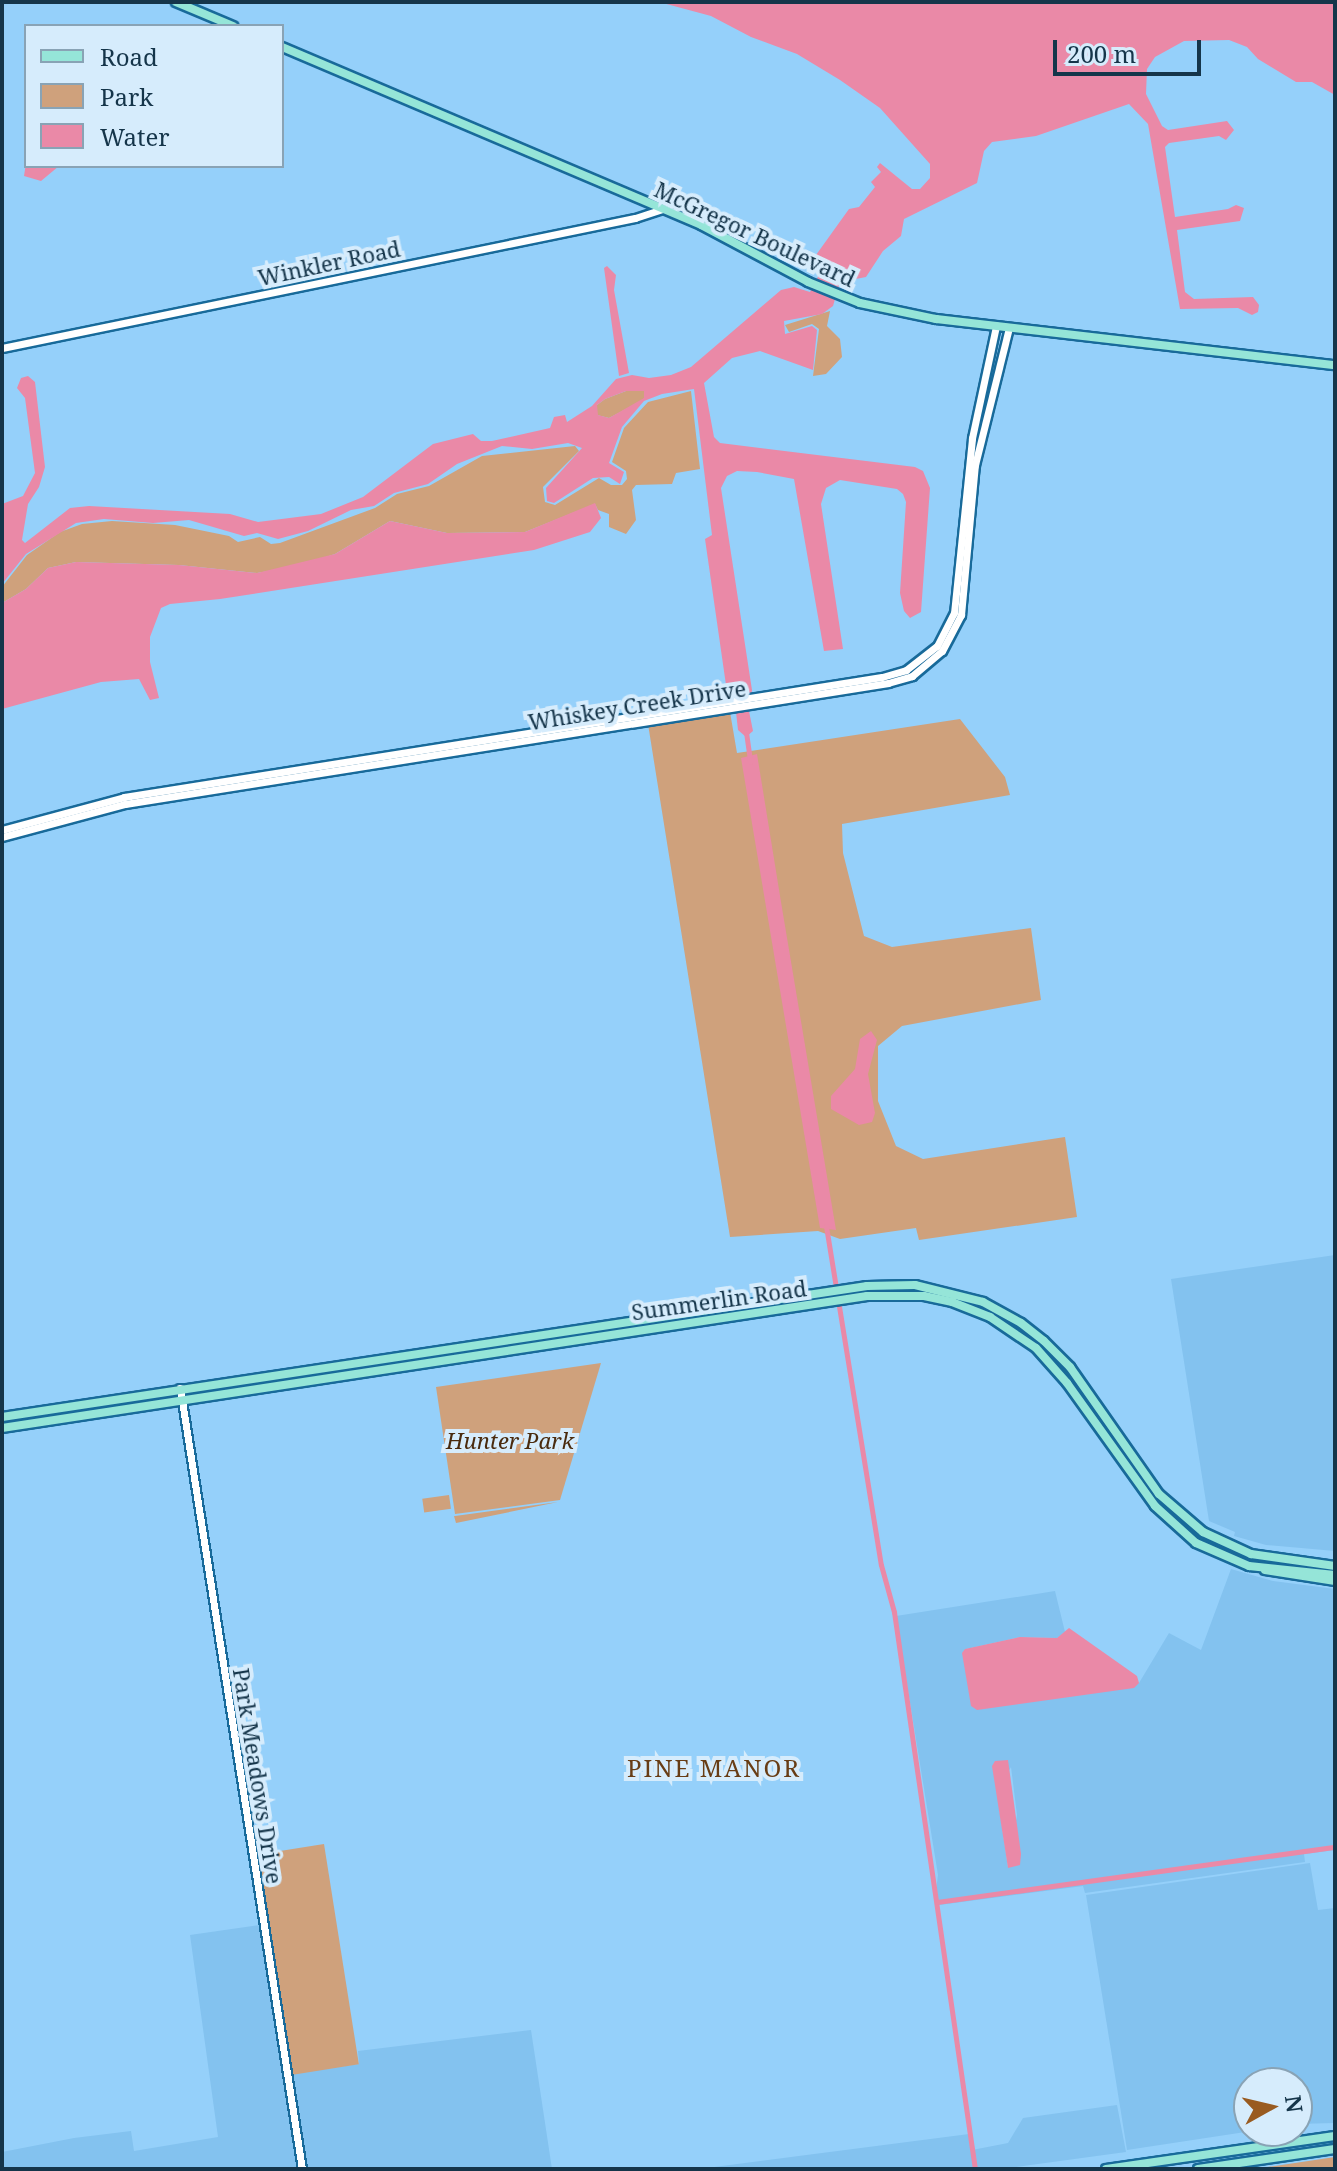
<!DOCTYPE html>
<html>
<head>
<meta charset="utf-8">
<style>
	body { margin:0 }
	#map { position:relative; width:1337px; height:2171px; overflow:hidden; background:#95d0fa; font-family:"Noto Serif",serif }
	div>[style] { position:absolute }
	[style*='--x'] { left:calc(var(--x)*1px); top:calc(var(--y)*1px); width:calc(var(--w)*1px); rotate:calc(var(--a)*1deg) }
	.built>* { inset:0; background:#83c2ef }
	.green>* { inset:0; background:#cfa17c; transform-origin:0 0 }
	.water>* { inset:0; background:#ea89a7 }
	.canal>* { height:5px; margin:-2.5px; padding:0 2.5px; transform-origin:2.5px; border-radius:2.5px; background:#ea89a7 }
	.roads { filter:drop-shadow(2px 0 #186a9a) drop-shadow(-2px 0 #186a9a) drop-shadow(0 2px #186a9a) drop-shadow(0 -2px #186a9a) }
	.minor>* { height:7px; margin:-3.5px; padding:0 3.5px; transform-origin:3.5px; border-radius:3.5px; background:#fff }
	.major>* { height:8px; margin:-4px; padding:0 4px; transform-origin:4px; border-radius:4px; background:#95e5d8 }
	span { translate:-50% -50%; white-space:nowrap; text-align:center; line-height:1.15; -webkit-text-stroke:8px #d6ecfc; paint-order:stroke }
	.street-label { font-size:22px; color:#15354a }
	.park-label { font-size:22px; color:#4a2b0e; font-style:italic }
	.neighbourhood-label { font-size:24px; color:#683d15; letter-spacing:2px }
	.frame { position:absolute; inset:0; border:4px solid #15354a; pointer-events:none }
	.legend { position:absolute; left:24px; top:24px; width:260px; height:144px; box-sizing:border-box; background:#d6ecfc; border:2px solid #89a3b5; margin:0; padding:10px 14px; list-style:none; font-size:24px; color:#15354a }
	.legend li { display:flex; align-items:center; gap:16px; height:40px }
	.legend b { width:40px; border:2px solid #89a3b5 }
	.north { position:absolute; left:1233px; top:2067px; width:80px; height:80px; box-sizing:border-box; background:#d6ecfc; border:2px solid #89a3b5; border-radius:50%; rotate:82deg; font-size:22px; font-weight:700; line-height:32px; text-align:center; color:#15354a }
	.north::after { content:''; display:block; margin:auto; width:28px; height:36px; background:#995b20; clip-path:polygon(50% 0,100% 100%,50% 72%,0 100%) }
	.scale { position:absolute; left:1053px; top:40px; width:148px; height:36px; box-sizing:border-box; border:4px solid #15354a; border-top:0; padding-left:10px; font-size:24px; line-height:28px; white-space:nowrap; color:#15354a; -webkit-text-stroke:6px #d6ecfc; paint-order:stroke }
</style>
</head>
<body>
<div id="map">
	<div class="built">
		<div style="clip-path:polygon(1335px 1255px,1335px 1551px,1266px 1545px,1234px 1536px,1235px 1532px,1209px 1521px,1171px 1279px)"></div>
		<div style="clip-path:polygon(evenodd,1231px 1569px,1273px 1581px,1335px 1589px,1335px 1850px,1304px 1854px,1305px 1862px,1085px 1893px,1083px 1886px,939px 1905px,935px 1899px,938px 1875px,896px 1616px,1055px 1591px,1065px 1632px,1057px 1638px,1020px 1637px,966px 1649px,1139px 1683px,1169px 1633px,1201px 1650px,1231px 1569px,1011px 1767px,1017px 1815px,1008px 1868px,997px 1793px,1011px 1767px)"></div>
		<div style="clip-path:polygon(1310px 1863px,1318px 1910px,1335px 1908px,1335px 2123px,1297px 2124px,1297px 2083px,1249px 2083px,1249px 2131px,1252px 2131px,1127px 2150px,1086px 1895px)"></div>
		<div style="clip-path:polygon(260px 1925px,299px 2169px,2px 2169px,2px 2152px,74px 2138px,131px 2131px,134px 2151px,218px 2137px,190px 1935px)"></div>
		<div style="clip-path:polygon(531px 2030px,552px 2169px,305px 2169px,290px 2074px,359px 2064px,358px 2051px)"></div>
		<div style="clip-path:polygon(1117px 2105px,1126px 2152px,1001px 2169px,699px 2169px,969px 2134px,972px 2150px,1008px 2143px,1023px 2118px)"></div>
	</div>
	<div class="green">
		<div style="clip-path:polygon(830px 311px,827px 326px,840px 339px,842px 357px,826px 374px,813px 376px,819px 329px,812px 324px,789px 332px,785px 325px)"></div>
		<div style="clip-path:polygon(626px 391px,644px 391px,645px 399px,609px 418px,597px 415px,597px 405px,605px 399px)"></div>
		<div style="clip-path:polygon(691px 391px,700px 469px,676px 473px,672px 484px,636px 485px,632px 490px,636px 520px,626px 534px,609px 527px,609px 514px,598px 510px,595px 504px,525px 532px,447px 533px,390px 521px,335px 554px,298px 566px,257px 573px,179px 565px,76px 562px,48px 568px,26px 589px,2px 603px,2px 587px,27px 555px,60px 532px,82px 524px,112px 521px,175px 525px,229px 536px,238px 542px,260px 537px,271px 544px,280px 543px,375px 508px,397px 494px,429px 486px,482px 456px,575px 446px,579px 451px,543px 487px,545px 502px,555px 505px,599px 478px,611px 485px,622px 485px,627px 479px,626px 471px,612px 462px,624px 428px,648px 402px)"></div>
		<div style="clip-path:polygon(730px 712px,737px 753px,960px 719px,1005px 777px,1010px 795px,842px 824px,843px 853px,864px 936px,892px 947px,1031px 928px,1041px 1000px,902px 1026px,878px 1046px,878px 1101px,896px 1146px,923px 1159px,1065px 1137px,1077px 1217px,919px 1240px,916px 1228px,840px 1239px,818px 1231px,730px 1237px,648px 724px)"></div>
		<div style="clip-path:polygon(601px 1363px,560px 1500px,455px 1514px,436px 1387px)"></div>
		<div style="left:449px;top:1495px;width:14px;height:27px;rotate:82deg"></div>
		<div style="clip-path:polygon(558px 1502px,456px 1523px,454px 1516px,455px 1516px)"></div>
		<div style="left:324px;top:1844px;width:223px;height:70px;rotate:81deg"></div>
		<div style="clip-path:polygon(1335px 2157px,1335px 2169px,1254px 2169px)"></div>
	</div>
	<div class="water">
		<div style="clip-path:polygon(evenodd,659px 2px,1335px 2px,1335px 95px,1312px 82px,1296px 82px,1258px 59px,1247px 47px,1229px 40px,1184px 41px,1155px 57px,1147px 69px,1146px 94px,1162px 126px,1168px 130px,1227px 121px,1234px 130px,1226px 140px,1219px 136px,1169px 143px,1165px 147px,1175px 217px,1228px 209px,1236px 205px,1244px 208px,1240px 221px,1177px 230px,1185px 292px,1194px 299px,1253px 297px,1259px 305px,1258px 312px,1252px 315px,1238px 308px,1180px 309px,1148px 124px,1129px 104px,1036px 136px,992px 142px,984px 151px,977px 183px,904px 219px,901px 236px,883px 251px,866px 277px,840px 282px,833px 306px,822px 314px,784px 321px,785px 334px,812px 326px,817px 330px,813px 370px,760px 351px,732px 358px,704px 383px,714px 437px,720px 443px,915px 467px,923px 471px,930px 488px,921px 612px,910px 618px,904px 611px,900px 593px,906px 502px,903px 494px,897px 489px,840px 480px,826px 488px,821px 504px,843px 649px,824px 651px,794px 479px,757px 472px,737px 471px,727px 476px,721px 488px,752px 690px,749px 711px,753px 731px,746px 737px,738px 730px,736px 712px,727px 692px,705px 539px,712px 535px,694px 389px,662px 394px,644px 401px,622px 427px,609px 463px,624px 472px,620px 484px,609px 477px,593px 478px,554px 503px,547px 501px,546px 488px,582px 448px,568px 443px,532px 449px,502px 446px,457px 464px,428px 484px,394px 493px,374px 506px,351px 510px,308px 531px,278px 539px,257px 533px,244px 536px,189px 520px,153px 523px,104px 519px,76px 523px,26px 554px,2px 584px,2px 504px,23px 496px,35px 473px,25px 398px,17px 388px,21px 378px,28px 376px,35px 382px,45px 467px,39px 487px,28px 504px,22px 540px,25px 543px,70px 508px,89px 506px,230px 514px,258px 522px,321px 514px,363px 497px,433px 444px,473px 434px,481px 441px,492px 441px,550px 428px,554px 417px,565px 415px,567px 422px,592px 406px,616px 379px,632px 375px,649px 378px,671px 375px,691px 367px,781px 290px,794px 287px,810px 292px,820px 273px,816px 255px,849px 209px,859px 207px,875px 187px,871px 182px,881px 172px,877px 167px,880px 163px,912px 189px,920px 189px,930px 178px,930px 164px,880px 108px,840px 80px,797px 54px,751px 37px,711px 16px,659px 2px,626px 391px,644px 391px,644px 398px,609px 418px,598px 415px,597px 405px,605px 399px,626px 391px)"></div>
		<div style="clip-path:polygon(26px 163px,26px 166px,59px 166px,41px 181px,24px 176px)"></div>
		<div style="clip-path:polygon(607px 266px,616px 275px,614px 290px,629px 373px,619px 376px,604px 268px)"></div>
		<div style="clip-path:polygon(595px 503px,601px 518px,590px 532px,534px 550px,220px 599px,170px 604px,161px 608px,150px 637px,150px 662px,159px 698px,150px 700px,139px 679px,101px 682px,2px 709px,2px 603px,26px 589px,48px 568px,76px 562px,179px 565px,257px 573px,335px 554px,390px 521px,447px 533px,525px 532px)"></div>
		<div style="clip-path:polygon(757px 754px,781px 902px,836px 1230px,820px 1228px,741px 758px)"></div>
		<div style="clip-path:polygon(871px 1031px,877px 1040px,868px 1074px,875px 1113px,872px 1122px,859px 1125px,831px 1109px,831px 1096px,855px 1069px,860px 1039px)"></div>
		<div style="clip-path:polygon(1069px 1628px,1137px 1676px,1139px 1683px,1134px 1688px,977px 1710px,971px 1706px,962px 1653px,965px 1649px,1020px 1637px,1057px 1638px)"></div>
		<div style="clip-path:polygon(1008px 1760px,1021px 1854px,1020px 1865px,1008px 1868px,992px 1766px,995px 1761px)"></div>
	</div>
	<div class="canal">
		<div style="--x:746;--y:732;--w:30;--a:82"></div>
		<div style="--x:826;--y:1226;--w:343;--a:80.8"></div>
		<div style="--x:881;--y:1565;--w:49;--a:74.5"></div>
		<div style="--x:894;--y:1612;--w:563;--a:81.73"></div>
		<div style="--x:937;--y:1902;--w:402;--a:-7.9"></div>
	</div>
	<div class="roads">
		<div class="minor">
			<div style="--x:2;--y:348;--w:646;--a:-11.61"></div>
			<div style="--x:635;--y:218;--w:29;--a:-18"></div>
			<div style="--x:2;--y:830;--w:126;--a:-15.1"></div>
			<div style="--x:124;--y:797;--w:767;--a:-9"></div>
			<div style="--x:882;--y:677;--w:25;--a:-16"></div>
			<div style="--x:906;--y:670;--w:39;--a:-38"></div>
			<div style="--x:937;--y:646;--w:37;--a:-63"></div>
			<div style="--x:954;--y:613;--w:176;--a:-84.1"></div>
			<div style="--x:972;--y:438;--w:115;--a:-77.9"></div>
			<div style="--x:2;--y:837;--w:127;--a:-15"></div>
			<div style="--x:125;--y:804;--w:773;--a:-9.01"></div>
			<div style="--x:888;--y:683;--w:25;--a:-16"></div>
			<div style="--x:912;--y:676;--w:39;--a:-40"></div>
			<div style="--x:942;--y:651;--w:41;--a:-62.2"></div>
			<div style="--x:961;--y:615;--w:151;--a:-84.7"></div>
			<div style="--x:975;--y:465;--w:141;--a:-76.1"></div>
			<div style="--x:180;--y:1388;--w:790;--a:81.12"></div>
		</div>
		<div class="major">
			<div style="--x:176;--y:2;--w:62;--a:22.8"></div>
			<div style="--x:282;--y:47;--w:455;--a:23"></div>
			<div style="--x:701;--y:225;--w:121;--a:28"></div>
			<div style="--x:808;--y:282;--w:56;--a:22"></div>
			<div style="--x:860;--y:303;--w:78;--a:11.9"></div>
			<div style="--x:936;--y:319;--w:402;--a:6.6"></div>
			<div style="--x:2;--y:1417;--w:875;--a:-8.61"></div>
			<div style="--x:867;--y:1286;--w:48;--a:-1.2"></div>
			<div style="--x:915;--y:1285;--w:70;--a:14"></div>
			<div style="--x:983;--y:1302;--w:43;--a:28.9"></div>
			<div style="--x:1021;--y:1323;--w:29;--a:38"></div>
			<div style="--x:1044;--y:1341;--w:37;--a:45"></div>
			<div style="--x:1070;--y:1367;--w:155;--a:55"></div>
			<div style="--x:1159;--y:1494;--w:58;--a:40.8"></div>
			<div style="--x:1203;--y:1532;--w:53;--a:24.6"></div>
			<div style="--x:1251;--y:1554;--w:85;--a:8.1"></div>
			<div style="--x:2;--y:1428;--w:875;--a:-8.68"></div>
			<div style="--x:867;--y:1296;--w:57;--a:0"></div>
			<div style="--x:924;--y:1296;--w:29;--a:12"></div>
			<div style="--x:952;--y:1302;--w:41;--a:21.5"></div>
			<div style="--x:990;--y:1317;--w:55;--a:34"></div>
			<div style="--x:1036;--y:1348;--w:47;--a:48.5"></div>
			<div style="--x:1067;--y:1383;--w:151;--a:54.4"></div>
			<div style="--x:1155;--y:1506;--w:55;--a:42.1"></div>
			<div style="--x:1196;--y:1543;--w:58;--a:23.5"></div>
			<div style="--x:1249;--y:1566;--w:86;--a:6"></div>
			<div style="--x:1265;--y:1570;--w:71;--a:8.9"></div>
			<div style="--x:1106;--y:2169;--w:231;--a:-8.2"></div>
			<div style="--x:1198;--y:2169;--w:138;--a:-8.3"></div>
		</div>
	</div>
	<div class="street-label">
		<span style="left:755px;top:234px;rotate:25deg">McGregor Boulevard</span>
		<span style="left:329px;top:263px;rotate:-12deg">Winkler Road</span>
		<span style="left:637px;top:705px;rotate:-9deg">Whiskey Creek Drive</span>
		<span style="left:719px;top:1300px;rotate:-8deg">Summerlin Road</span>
		<span style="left:258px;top:1776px;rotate:81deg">Park Meadows Drive</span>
	</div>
	<div class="park-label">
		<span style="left:510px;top:1441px">Hunter Park</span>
	</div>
	<div class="neighbourhood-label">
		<span style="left:714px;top:1768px">PINE MANOR</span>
	</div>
	<div class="frame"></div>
	<ul class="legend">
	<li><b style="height:10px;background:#95e5d8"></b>Road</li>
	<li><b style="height:22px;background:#cfa17c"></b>Park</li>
	<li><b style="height:22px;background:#ea89a7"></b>Water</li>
	</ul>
	<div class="north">N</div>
	<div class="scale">200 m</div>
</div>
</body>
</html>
